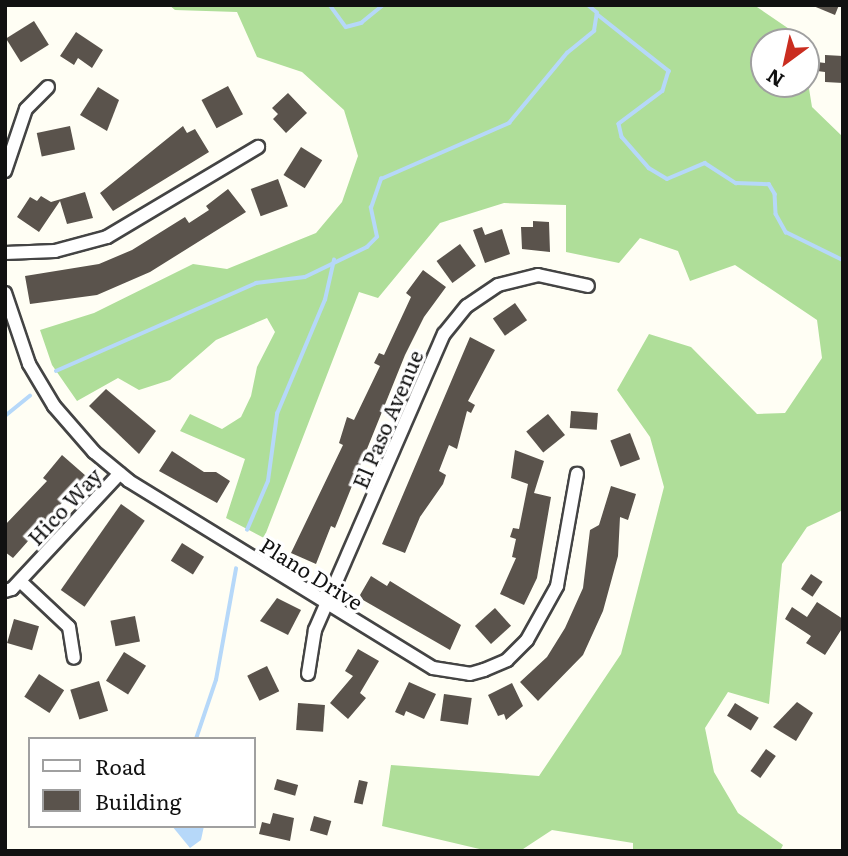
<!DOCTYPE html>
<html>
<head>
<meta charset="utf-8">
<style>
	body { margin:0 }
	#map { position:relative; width:848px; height:856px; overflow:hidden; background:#fffef4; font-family:Literata,serif }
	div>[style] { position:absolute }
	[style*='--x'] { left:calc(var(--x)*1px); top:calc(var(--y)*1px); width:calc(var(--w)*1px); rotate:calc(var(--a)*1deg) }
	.forest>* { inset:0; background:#afde99 }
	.water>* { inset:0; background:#b6d8f9 }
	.stream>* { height:3.5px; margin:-1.75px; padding:0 1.75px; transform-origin:1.75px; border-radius:1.75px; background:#b6d8f9 }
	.building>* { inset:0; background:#5a534c; transform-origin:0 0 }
	.roads { filter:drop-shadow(2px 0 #444) drop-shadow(-2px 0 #444) drop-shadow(0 2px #444) drop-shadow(0 -2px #444) }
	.street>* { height:12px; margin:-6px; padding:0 6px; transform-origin:6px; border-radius:6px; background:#fff }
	span { translate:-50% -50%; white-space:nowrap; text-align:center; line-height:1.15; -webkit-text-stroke:7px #fff; paint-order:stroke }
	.street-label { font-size:21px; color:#111 }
	.frame { position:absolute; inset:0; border:7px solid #111; pointer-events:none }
	.legend { position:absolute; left:28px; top:737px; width:228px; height:91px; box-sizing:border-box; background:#fff; border:2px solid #a0a0a0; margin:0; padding:9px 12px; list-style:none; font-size:21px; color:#111 }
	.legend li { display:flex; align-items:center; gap:14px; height:35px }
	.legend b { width:35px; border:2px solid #a0a0a0 }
	.north { position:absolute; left:750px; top:28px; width:70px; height:70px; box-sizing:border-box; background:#fff; border:2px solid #a0a0a0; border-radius:50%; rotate:213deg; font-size:19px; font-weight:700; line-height:28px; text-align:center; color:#111 }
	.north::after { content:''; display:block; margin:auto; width:24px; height:32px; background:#ca2d20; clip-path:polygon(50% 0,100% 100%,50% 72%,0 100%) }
</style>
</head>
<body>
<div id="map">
	<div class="forest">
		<div style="clip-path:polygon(169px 5px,754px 5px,801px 37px,802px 42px,764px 42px,764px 84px,806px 84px,806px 70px,812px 107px,843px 137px,843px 510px,807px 527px,782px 564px,769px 704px,728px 692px,705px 728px,714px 772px,738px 813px,783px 845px,780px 851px,633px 851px,633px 843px,552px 830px,520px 851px,488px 851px,382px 826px,391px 765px,539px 776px,621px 654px,664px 487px,650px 437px,617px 390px,649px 334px,691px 347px,757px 414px,785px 413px,822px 358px,817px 320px,735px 265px,690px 281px,678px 251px,640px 238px,619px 263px,566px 252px,566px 205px,504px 203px,440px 223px,378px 298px,359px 292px,264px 538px,226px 518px,245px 459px,180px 431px,190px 414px,222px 429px,241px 417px,251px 396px,257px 367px,275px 332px,267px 318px,216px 340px,170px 380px,139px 390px,118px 378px,77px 401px,52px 365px,40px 330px,94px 313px,193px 264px,227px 269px,316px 233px,342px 202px,358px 156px,344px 110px,302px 72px,257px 57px,237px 12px,175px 10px)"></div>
	</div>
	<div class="water">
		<div style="clip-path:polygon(172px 826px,204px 826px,201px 840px,190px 848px)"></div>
	</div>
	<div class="stream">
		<div style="--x:330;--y:5;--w:27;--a:54"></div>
		<div style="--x:346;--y:27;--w:16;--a:-15"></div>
		<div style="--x:361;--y:23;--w:28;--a:-39"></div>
		<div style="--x:597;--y:14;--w:92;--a:38.4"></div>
		<div style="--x:669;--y:71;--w:21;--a:107"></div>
		<div style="--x:663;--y:91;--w:55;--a:143.1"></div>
		<div style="--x:619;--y:124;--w:13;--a:77"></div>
		<div style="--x:622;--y:137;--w:41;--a:48.9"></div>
		<div style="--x:649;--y:168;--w:21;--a:31"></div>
		<div style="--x:667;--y:179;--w:41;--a:-22.8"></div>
		<div style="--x:705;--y:163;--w:37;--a:33"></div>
		<div style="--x:736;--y:183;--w:33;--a:2"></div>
		<div style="--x:769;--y:184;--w:12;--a:59"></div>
		<div style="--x:775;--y:194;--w:20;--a:87"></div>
		<div style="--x:776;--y:214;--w:21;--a:61"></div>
		<div style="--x:786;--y:232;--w:64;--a:26.2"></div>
		<div style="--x:56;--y:371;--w:219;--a:-23.7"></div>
		<div style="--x:256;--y:283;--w:49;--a:-7"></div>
		<div style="--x:305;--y:277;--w:69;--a:-25.8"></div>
		<div style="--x:367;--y:247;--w:14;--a:-45"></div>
		<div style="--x:377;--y:237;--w:30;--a:-102"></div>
		<div style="--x:371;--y:208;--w:31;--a:-71"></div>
		<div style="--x:381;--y:179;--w:140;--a:-23.6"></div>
		<div style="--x:509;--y:123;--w:91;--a:-50.4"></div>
		<div style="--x:567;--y:53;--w:35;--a:-39"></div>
		<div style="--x:594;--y:31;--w:18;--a:-81"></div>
		<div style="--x:597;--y:13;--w:13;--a:-141"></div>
		<div style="--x:5;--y:416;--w:32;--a:-39"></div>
		<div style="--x:247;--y:530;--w:53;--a:-66.8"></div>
		<div style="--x:268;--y:481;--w:68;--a:-82.3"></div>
		<div style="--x:277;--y:414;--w:124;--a:-67.2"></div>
		<div style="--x:325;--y:300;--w:41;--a:-77.3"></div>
		<div style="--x:196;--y:739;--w:62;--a:-71.3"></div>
		<div style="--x:216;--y:680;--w:113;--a:-79.8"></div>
	</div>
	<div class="building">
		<div style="clip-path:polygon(811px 5px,839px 5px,835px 15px)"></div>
		<div style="left:34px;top:21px;width:28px;height:33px;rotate:58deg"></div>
		<div style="clip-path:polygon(76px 32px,103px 50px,92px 68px,78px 58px,74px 65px,60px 56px)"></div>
		<div style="clip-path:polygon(825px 55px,843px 56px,843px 83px,825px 82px,825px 72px,817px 71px,817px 62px,825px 63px)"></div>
		<div style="left:228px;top:86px;width:32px;height:30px;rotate:62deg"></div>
		<div style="clip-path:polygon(98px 87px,119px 100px,107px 131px,80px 115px)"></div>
		<div style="clip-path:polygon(288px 93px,307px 113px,286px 133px,273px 119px,278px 114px,272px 108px)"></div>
		<div style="left:70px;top:126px;width:24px;height:34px;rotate:78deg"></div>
		<div style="clip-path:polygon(183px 126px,187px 133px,195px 129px,209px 152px,113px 211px,100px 193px)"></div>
		<div style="left:301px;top:147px;width:25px;height:33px;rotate:32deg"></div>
		<div style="left:278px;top:179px;width:29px;height:29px;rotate:70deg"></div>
		<div style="clip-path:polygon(228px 189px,246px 212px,150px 272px,97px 295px,30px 304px,25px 276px,99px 264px,132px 250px,185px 217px,189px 223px,209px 210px,206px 206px)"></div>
		<div style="clip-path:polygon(85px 192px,93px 218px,67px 224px,60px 201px,39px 232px,17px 217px,30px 197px,37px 201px,41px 196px,51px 202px)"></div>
		<div style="clip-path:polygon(533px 221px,549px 222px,550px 252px,522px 249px,521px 227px,533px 227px)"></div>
		<div style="clip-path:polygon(482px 227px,485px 235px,502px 229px,510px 254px,485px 263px,473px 230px)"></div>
		<div style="left:460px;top:244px;width:27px;height:29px;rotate:54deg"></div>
		<div style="clip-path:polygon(423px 270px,446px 287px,424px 317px,405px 355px,335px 528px,331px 526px,316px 564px,291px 553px,343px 445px,339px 443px,347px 417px,354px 420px,380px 366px,374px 363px,379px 353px,384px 355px,411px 297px,406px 293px)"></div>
		<div style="left:515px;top:303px;width:21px;height:27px;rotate:55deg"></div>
		<div style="clip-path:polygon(470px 337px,495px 350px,468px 401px,475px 405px,471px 413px,467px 411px,457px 449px,449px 445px,439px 471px,446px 475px,443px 484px,420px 517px,405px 553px,382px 544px)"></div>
		<div style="clip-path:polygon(106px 389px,156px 431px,139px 454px,89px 406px)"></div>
		<div style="left:571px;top:411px;width:27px;height:17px;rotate:4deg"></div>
		<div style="left:548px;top:414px;width:27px;height:28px;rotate:51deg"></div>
		<div style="left:630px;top:433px;width:28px;height:21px;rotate:69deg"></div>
		<div style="clip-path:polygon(515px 450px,544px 461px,534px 493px,551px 497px,537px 578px,524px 605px,500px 594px,516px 558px,512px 557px,516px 539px,510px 537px,513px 528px,519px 529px,528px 484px,511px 478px)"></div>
		<div style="clip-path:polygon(172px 451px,204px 472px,216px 472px,230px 481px,217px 503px,159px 471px)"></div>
		<div style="clip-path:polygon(62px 455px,86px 476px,13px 558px,5px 552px,5px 525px,47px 481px,43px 478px)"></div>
		<div style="clip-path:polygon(611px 486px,636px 494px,628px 520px,620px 517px,618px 556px,603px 611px,583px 655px,538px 701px,520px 682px,547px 657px,565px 628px,583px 588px,590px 530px,599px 525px)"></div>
		<div style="left:121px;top:504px;width:29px;height:105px;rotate:35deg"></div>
		<div style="left:182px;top:543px;width:26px;height:21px;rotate:32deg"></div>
		<div style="left:811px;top:574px;width:14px;height:18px;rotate:34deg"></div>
		<div style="clip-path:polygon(371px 576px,387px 586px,390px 581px,461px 625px,450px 650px,363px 600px,360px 595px)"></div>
		<div style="clip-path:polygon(277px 598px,301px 610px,288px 635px,260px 621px)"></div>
		<div style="clip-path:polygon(817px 602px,843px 619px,843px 627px,825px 655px,806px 643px,811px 636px,785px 619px,792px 607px,807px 617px)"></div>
		<div style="left:495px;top:608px;width:24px;height:27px;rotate:48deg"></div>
		<div style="left:135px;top:616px;width:26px;height:25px;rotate:79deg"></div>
		<div style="left:14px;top:619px;width:26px;height:25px;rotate:16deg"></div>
		<div style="clip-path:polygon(358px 649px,379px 661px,360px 693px,366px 698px,348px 719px,330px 703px,353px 676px,345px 671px)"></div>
		<div style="left:124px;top:652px;width:26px;height:34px;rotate:32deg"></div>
		<div style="left:267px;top:666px;width:28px;height:22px;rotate:64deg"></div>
		<div style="left:39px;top:674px;width:30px;height:27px;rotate:33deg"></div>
		<div style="left:99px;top:681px;width:31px;height:30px;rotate:73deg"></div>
		<div style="clip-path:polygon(409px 682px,436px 694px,424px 719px,406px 711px,404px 716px,395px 712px)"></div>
		<div style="clip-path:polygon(512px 683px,523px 706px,506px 720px,504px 714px,498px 716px,488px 695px)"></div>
		<div style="left:444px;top:694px;width:28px;height:27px;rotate:8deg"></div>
		<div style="clip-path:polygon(797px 702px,813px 713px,796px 741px,773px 727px)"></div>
		<div style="left:298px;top:703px;width:27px;height:27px;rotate:4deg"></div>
		<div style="left:735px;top:703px;width:28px;height:15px;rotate:32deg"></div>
		<div style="left:766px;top:749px;width:12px;height:27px;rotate:35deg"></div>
		<div style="left:277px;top:779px;width:22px;height:11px;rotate:16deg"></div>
		<div style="left:359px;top:780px;width:9px;height:23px;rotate:13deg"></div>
		<div style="clip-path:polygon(273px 813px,294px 818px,290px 841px,259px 834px,262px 822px,270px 824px)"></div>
		<div style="left:314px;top:816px;width:18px;height:15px;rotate:16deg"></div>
	</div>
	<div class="roads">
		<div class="street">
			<div style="--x:5;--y:171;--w:65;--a:-71.3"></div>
			<div style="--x:26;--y:109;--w:31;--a:-45"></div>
			<div style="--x:5;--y:253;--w:50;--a:-2.3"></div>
			<div style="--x:55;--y:251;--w:54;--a:-15.1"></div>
			<div style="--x:107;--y:237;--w:176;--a:-30.8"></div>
			<div style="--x:5;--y:293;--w:75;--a:71.3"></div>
			<div style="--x:29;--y:364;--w:49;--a:59.2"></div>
			<div style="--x:54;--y:406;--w:61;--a:49"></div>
			<div style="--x:94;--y:452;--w:45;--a:39.6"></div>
			<div style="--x:129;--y:481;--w:357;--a:31.6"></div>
			<div style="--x:433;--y:668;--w:37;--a:9"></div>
			<div style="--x:470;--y:674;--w:15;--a:-16"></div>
			<div style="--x:484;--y:670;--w:25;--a:-23"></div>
			<div style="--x:507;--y:660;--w:28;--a:-45"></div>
			<div style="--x:527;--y:640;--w:62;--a:-60.9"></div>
			<div style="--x:557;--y:586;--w:114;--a:-79.9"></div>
			<div style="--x:20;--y:581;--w:67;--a:43.2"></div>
			<div style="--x:69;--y:627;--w:31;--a:81"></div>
			<div style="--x:5;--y:591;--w:7;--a:-16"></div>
			<div style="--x:12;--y:589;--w:158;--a:-47"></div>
			<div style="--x:308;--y:674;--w:45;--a:-81"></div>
			<div style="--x:315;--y:630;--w:323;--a:-66.5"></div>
			<div style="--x:444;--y:334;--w:36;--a:-51"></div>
			<div style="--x:467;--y:306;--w:37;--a:-34"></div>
			<div style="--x:498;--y:285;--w:41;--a:-14"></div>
			<div style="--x:538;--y:275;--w:51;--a:12.4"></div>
		</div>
	</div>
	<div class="street-label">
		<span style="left:387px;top:419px;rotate:-67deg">El Paso Avenue</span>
		<span style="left:64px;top:506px;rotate:-47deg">Hico Way</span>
		<span style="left:312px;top:573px;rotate:32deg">Plano Drive</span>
	</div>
	<div class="frame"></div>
	<ul class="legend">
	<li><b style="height:9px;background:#fff"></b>Road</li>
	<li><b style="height:19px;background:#5a534c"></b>Building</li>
	</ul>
	<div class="north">N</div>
</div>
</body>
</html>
